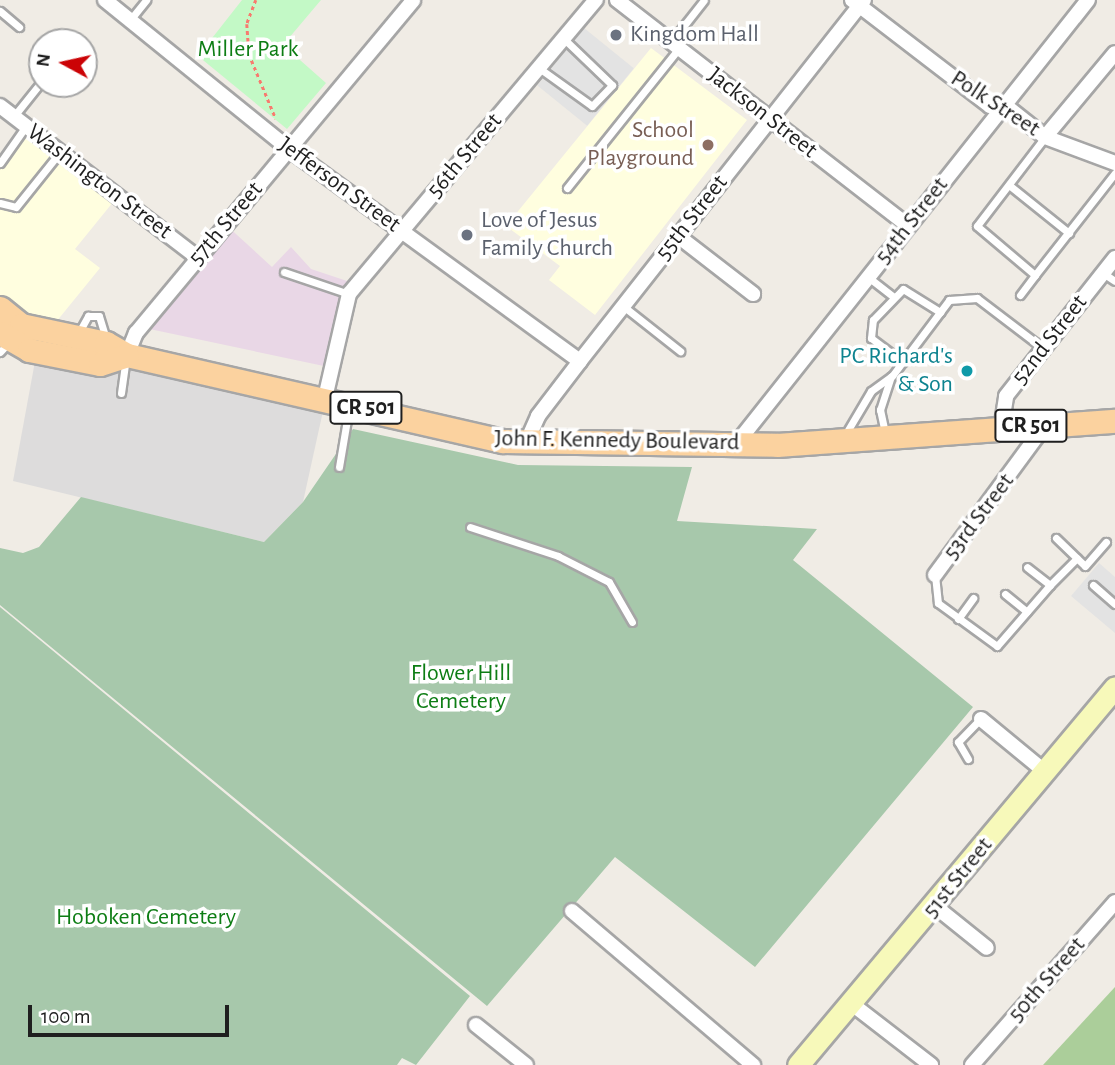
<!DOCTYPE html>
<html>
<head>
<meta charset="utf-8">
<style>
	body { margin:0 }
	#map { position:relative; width:1115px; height:1065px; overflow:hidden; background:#f0ece5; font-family:"Alegreya Sans",sans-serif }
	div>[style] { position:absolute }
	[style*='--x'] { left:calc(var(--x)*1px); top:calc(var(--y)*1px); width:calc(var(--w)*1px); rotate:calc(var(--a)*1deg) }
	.residential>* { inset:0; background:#dddcdc }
	.industrial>* { inset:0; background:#e9d7e6 }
	.education>* { inset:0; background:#fffedf }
	.forest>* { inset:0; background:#abce9a }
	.cemetery>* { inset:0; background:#a7c8ab }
	.park>* { inset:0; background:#c3f9c6 }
	.parking>* { inset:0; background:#e3e3e3; transform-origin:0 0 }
	.path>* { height:2.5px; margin-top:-1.25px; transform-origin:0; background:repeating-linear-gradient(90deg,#f87a6e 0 3.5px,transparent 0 7px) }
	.roads { filter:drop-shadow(2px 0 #a6a6a6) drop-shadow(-2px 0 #a6a6a6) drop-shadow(0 2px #a6a6a6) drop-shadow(0 -2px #a6a6a6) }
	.lane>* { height:7px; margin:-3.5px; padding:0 3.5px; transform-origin:3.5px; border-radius:3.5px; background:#fff }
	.street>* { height:14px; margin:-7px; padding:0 7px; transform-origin:7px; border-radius:7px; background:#fff }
	.secondary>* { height:21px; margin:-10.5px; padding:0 10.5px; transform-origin:10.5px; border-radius:10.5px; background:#f7f9ba }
	.primary>* { height:23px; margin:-11.5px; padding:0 11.5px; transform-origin:11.5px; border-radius:11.5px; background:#fbd29f }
	.dots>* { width:19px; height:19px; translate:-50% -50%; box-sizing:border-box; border:4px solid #fff; border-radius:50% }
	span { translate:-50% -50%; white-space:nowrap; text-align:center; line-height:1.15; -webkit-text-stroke:7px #fff; paint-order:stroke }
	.shield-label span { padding:2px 5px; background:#fff; border:2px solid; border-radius:5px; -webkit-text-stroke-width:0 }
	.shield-label { font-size:23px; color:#1f1f1f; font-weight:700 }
	.worship-label { font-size:24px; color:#5b616d }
	.left { translate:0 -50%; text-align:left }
	.park-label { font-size:24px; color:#0d7d14 }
	.street-label { font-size:24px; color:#1f1f1f }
	.education-label { font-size:24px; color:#785e54 }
	.right { translate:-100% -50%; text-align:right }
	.culture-label { font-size:24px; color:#0d838f }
	.north { position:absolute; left:28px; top:28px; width:70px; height:70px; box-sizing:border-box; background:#fff; border:2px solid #a5a5a5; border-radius:50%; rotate:278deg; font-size:19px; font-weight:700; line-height:28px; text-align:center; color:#1f1f1f }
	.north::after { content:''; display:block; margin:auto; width:24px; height:32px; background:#cb0306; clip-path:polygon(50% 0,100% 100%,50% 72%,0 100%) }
	.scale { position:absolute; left:28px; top:1005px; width:201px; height:32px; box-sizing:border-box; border:4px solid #1f1f1f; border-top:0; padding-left:9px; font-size:21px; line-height:24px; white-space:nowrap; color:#1f1f1f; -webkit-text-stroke:5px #fff; paint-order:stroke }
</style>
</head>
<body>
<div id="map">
	<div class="residential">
		<div style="clip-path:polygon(38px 345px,325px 402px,303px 502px,264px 542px,13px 481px)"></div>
	</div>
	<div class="industrial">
		<div style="clip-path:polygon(225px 224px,272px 267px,291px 247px,311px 269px,353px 283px,338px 369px,140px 327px)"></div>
	</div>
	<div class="education">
		<div style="clip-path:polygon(651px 48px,747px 120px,595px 315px,549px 280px,560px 266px,506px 226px)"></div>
		<div style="clip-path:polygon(29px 128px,118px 196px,75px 249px,100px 268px,52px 327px,21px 319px,0 302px,0 167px)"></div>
	</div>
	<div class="forest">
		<div style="clip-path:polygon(1115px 987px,1115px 1065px,1043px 1065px)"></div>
	</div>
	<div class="cemetery">
		<div style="clip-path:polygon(353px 429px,518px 465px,692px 467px,677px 521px,817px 529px,793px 560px,973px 707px,755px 967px,615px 857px,487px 1006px,0 605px,0 548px,23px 553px,39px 547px,81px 497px,264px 542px,303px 502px)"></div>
		<div style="clip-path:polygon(0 607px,470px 996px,416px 1065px,402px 1058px,397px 1065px,0 1065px)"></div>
	</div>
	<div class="park">
		<div style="clip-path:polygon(242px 0,321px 0,283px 45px,326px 83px,287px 129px,198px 56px)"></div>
	</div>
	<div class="parking">
		<div style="left:584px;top:28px;width:64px;height:74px;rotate:39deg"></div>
		<div style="clip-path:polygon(1099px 563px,1115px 577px,1115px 633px,1071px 596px)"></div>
	</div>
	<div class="path">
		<div style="--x:256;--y:0;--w:26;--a:111"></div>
		<div style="--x:247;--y:24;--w:30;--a:86"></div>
		<div style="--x:249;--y:54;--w:70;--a:67.4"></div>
	</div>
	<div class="roads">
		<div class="lane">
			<div style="--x:0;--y:11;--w:25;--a:40"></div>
			<div style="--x:130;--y:20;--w:26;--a:-51"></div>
			<div style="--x:671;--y:42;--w:53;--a:-51.8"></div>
			<div style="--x:539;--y:68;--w:65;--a:35.6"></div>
			<div style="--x:592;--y:106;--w:29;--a:-46"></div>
			<div style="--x:612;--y:85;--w:66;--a:-136.2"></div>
			<div style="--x:14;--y:116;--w:45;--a:-51.3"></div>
			<div style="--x:1045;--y:137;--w:112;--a:127.4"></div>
			<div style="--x:977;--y:226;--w:76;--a:40.2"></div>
			<div style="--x:1035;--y:275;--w:130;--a:-51.9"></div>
			<div style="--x:0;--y:163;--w:45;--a:-54.9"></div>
			<div style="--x:1009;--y:185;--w:77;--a:38.7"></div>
			<div style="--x:567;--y:188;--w:179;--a:-51.3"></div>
			<div style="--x:0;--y:203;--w:16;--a:14"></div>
			<div style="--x:16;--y:207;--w:70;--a:-51.3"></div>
			<div style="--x:284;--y:272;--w:69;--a:18.7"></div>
			<div style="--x:1103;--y:273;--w:14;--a:34"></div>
			<div style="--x:868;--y:277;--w:31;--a:38"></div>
			<div style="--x:1020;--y:295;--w:25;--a:-53"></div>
			<div style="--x:623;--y:306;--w:73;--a:38.3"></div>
			<div style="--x:78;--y:334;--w:21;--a:-61"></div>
			<div style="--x:88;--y:316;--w:11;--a:0"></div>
			<div style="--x:99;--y:316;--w:24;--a:73"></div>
			<div style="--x:0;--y:352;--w:15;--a:-48"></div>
			<div style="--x:903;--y:362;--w:40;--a:-143"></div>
			<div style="--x:871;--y:338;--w:18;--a:-84"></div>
			<div style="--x:873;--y:320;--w:43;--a:-45.9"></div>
			<div style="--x:903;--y:289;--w:44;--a:31.9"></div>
			<div style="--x:121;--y:393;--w:34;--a:-82"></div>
			<div style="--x:885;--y:433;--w:24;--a:-102"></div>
			<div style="--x:880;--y:410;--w:35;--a:-72"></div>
			<div style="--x:845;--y:435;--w:51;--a:-59.4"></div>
			<div style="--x:871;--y:391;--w:26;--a:-36"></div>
			<div style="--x:892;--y:376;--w:95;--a:-53.1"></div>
			<div style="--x:949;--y:300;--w:28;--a:-4"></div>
			<div style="--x:977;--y:298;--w:84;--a:37.3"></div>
			<div style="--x:339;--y:467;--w:60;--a:-80.4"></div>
			<div style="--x:470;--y:527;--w:93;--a:18.2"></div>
			<div style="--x:558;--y:556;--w:57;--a:27"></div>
			<div style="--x:609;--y:582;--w:46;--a:60.1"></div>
			<div style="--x:1056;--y:538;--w:40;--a:44"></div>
			<div style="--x:1085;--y:566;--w:32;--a:-49"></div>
			<div style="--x:935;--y:575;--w:28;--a:84"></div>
			<div style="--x:938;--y:603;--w:73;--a:36.1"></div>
			<div style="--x:997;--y:646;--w:81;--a:-49"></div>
			<div style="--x:1050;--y:585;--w:29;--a:-142"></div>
			<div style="--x:1050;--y:585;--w:38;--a:-45"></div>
			<div style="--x:1093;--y:585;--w:29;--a:41"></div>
			<div style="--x:1005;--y:594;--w:28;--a:39"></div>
			<div style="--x:958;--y:619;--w:26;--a:-54"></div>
			<div style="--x:968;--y:759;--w:20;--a:-120"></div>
			<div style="--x:958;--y:742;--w:32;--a:-46"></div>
		</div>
		<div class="street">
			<div style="--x:105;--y:0;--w:237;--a:39"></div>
			<div style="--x:289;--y:149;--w:360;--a:36.1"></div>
			<div style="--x:617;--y:0;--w:368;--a:37.8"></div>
			<div style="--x:852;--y:0;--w:174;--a:37.5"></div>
			<div style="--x:990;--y:106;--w:21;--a:11"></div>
			<div style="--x:1011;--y:110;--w:43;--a:38.5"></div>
			<div style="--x:1045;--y:137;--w:75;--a:20.4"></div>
			<div style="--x:0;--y:106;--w:250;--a:37.5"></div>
			<div style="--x:1045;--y:137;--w:109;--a:-50.2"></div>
			<div style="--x:678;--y:236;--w:95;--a:37.7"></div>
			<div style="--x:127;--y:355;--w:24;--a:-68"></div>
			<div style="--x:136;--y:333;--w:433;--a:-50.2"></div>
			<div style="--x:325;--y:398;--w:107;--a:-77"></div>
			<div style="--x:349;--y:294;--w:384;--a:-50"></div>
			<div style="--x:1001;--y:429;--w:33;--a:-81"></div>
			<div style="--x:1006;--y:396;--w:176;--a:-51.7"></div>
			<div style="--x:527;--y:441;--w:27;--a:-66"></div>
			<div style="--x:538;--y:416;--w:69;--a:-52.6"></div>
			<div style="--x:580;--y:361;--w:459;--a:-51.8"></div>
			<div style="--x:737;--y:443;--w:565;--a:-51.61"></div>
			<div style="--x:935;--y:575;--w:187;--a:-53.7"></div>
			<div style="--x:981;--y:719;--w:82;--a:39.5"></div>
			<div style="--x:936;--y:907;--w:65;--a:38.8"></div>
			<div style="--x:572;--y:911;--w:238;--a:40.4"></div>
			<div style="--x:852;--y:1004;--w:100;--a:37.7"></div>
			<div style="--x:476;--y:1025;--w:64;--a:38.7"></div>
			<div style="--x:972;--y:1065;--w:217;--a:-48.7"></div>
		</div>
		<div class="secondary">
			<div style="--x:798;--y:1065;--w:493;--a:-50"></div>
		</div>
		<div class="primary">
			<div style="--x:0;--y:308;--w:27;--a:39"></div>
			<div style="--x:21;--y:325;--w:87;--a:12"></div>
			<div style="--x:106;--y:343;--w:24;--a:30"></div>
			<div style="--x:127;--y:355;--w:386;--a:12.9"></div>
			<div style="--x:503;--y:441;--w:274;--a:0.8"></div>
			<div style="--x:777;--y:445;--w:339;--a:-4.1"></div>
			<div style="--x:0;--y:333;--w:34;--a:30"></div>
			<div style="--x:29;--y:350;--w:72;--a:11.2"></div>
			<div style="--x:100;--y:364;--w:28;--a:-18"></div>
		</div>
	</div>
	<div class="dots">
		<div style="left:616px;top:35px;background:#6b7280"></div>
		<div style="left:708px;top:145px;background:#8d6e63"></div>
		<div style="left:467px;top:235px;background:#6b7280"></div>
		<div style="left:967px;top:371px;background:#0f9aa8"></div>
	</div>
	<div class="shield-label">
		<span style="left:366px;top:408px">CR 501</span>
		<span style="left:1031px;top:426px">CR 501</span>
	</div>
	<div class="worship-label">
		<span class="left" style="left:630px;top:35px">Kingdom Hall</span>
		<span class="left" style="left:481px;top:235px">Love of Jesus<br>Family Church</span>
	</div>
	<div class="park-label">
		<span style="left:248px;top:50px">Miller Park</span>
		<span style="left:461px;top:688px">Flower Hill<br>Cemetery</span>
		<span style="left:146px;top:918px">Hoboken Cemetery</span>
	</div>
	<div class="street-label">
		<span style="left:995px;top:104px;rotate:33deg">Polk Street</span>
		<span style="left:762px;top:113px;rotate:38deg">Jackson Street</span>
		<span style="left:465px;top:156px;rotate:-50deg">56th Street</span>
		<span style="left:99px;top:182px;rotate:37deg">Washington Street</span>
		<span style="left:339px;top:185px;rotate:36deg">Jefferson Street</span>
		<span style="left:692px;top:218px;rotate:-52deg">55th Street</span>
		<span style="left:912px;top:221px;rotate:-52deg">54th Street</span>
		<span style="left:226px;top:224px;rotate:-50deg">57th Street</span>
		<span style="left:1050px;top:340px;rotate:-52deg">52nd Street</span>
		<span style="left:617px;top:441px;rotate:1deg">John F. Kennedy Boulevard</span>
		<span style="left:979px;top:517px;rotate:-53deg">53rd Street</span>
		<span style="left:958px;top:878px;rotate:-51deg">51st Street</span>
		<span style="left:1047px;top:980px;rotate:-49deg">50th Street</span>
	</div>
	<div class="education-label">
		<span class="right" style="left:694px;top:145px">School<br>Playground</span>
	</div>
	<div class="culture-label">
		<span class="right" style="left:953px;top:371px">PC Richard's<br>&amp; Son</span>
	</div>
	<div class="north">N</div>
	<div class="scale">100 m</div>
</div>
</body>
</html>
